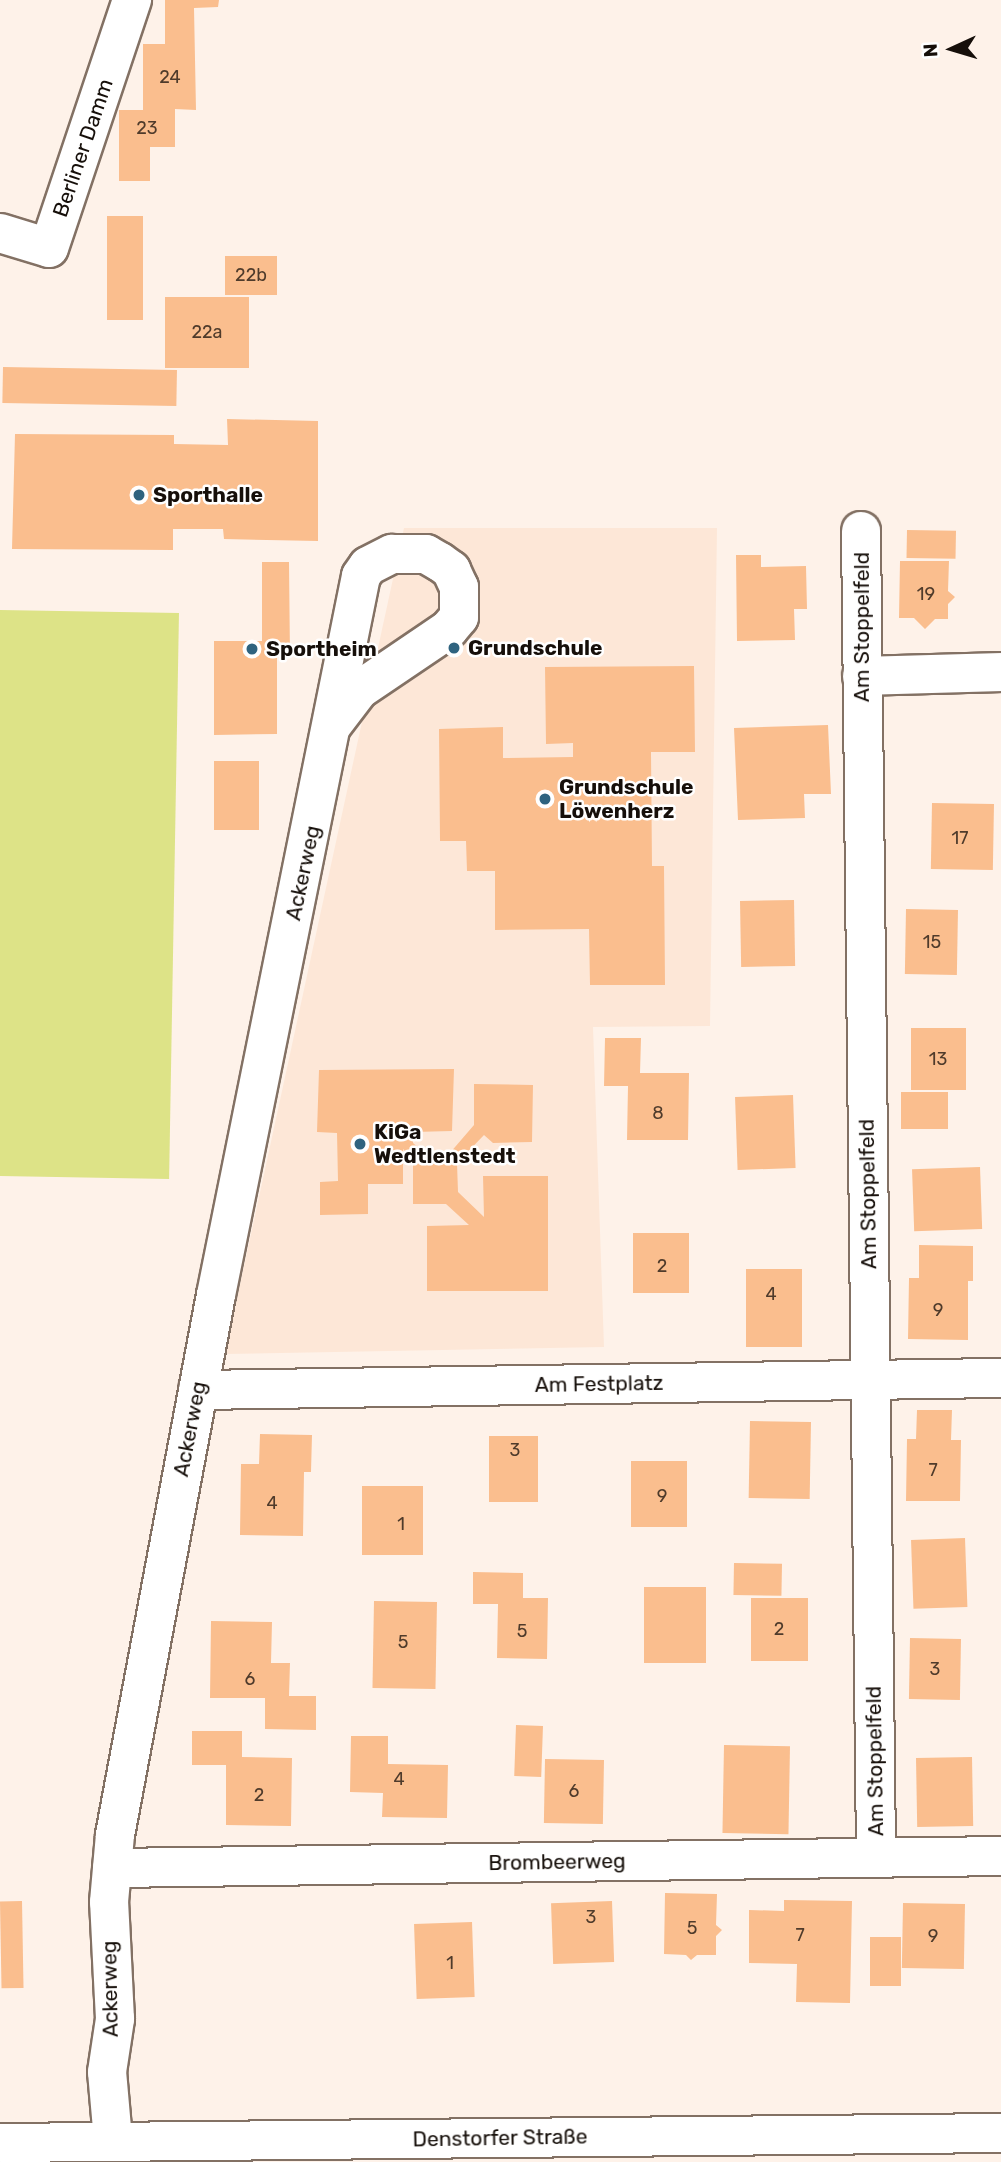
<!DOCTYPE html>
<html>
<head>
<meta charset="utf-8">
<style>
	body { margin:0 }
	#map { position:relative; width:1001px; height:2162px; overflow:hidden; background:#fef2e9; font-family:Rubik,sans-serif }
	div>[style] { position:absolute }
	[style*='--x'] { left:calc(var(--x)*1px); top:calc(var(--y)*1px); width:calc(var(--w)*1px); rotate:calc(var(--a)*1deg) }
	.built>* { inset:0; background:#fde7d7 }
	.green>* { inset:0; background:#dde387; transform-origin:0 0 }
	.building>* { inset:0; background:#fabe8e; transform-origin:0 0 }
	.roads { filter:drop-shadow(2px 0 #837164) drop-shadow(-2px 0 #837164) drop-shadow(0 2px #837164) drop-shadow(0 -2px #837164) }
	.minor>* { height:38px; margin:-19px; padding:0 19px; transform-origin:19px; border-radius:19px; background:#fff }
	.dots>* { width:19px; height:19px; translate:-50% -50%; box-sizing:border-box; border:4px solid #fff; border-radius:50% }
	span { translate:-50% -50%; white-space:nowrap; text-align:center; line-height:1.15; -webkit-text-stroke:5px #fff; paint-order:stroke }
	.number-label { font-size:18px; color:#4f3b2b }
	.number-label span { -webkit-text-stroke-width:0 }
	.street-label { font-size:21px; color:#160f0a }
	.poi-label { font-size:21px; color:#160f0a; font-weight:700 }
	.left { translate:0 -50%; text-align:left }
	.north { position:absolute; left:917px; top:14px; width:70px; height:70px; -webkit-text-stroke:5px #fff; paint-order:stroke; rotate:266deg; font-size:19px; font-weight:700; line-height:28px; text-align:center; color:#160f0a }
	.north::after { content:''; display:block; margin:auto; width:24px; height:32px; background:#160f0a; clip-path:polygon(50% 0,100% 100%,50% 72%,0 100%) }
</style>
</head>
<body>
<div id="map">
	<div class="built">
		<div style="clip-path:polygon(404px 528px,717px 528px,710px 1026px,593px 1027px,604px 1347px,225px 1354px)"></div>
	</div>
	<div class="green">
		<div style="left:0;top:610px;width:179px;height:566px;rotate:1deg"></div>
	</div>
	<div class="building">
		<div style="clip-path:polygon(165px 0,219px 0,218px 7px,194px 8px,196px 110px,175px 109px,175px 147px,150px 147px,150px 181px,119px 181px,119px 110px,143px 110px,143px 44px,165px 44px)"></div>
		<div style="left:107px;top:216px;width:36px;height:104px"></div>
		<div style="left:225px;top:256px;width:52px;height:39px"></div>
		<div style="left:165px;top:297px;width:84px;height:71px"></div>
		<div style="left:3px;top:367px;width:174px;height:36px;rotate:1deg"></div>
		<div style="clip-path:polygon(227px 419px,318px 421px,318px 541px,224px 539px,223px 529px,173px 529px,173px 550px,12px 549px,15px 434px,174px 435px,174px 444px,228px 445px)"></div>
		<div style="left:907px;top:530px;width:49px;height:28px;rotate:1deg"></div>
		<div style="clip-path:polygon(736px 555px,761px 555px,761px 567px,806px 566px,807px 609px,794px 609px,795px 640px,737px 641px)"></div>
		<div style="clip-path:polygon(900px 561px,949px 561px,948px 591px,955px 597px,948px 604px,948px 619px,935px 619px,925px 629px,914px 618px,899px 618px)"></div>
		<div style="clip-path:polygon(262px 562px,289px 562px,290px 658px,277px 657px,277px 734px,214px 735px,214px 641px,262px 641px)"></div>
		<div style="clip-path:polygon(694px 666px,695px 752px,651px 752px,652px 866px,664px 866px,665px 985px,590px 985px,589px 929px,495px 930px,495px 871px,467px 871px,466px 841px,440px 841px,439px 729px,503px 727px,503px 758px,573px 757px,573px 743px,546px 744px,545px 667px)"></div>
		<div style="clip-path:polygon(828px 725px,831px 794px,804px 794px,805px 818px,738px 820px,734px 728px)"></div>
		<div style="left:214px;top:761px;width:45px;height:69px"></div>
		<div style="left:932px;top:803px;width:62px;height:66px;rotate:1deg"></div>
		<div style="left:794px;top:900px;width:66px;height:54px;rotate:89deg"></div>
		<div style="left:906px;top:909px;width:52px;height:65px;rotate:1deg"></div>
		<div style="left:911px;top:1028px;width:55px;height:62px"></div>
		<div style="clip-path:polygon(605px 1038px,641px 1038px,640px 1073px,689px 1073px,688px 1140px,627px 1140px,628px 1086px,604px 1086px)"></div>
		<div style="clip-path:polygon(454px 1069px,452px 1131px,413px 1132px,413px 1143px,426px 1154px,449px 1154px,474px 1125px,474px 1084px,533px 1085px,532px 1142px,493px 1143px,484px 1135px,457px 1163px,458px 1192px,484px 1217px,483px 1176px,548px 1176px,548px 1291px,427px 1291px,427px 1226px,469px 1225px,446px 1204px,413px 1204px,413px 1159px,403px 1149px,403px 1184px,368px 1184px,368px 1214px,320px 1215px,320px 1182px,338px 1181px,337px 1133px,317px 1132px,319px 1070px)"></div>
		<div style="left:901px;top:1092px;width:47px;height:37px"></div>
		<div style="left:793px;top:1095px;width:73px;height:58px;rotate:88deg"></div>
		<div style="left:980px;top:1167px;width:62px;height:68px;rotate:88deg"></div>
		<div style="left:633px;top:1233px;width:56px;height:60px"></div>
		<div style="clip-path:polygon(919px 1245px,973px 1246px,973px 1281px,968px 1281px,968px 1340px,908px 1339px,909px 1278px,919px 1278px)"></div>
		<div style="left:746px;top:1269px;width:56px;height:78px"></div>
		<div style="clip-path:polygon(917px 1410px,952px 1410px,951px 1440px,961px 1440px,960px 1501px,906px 1501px,907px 1439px,916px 1439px)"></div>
		<div style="left:750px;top:1421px;width:61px;height:77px;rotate:1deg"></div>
		<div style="clip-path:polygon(260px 1434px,312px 1435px,311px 1472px,304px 1472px,303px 1536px,240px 1535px,241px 1464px,259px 1464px)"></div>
		<div style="left:489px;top:1436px;width:49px;height:66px"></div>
		<div style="left:631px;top:1461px;width:56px;height:66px"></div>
		<div style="left:362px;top:1486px;width:61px;height:69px"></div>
		<div style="left:965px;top:1538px;width:69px;height:54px;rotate:88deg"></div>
		<div style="left:734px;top:1563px;width:48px;height:32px;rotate:1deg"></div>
		<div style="clip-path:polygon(473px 1572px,523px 1573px,523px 1598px,548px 1598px,547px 1659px,497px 1658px,498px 1604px,473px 1604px)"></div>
		<div style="left:644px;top:1587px;width:62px;height:76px"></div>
		<div style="left:751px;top:1598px;width:57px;height:63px"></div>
		<div style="left:374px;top:1601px;width:63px;height:87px;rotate:1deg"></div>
		<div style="clip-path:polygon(211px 1621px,272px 1622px,271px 1663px,290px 1663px,289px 1696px,316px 1696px,316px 1730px,265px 1729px,265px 1698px,210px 1698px)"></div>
		<div style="left:910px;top:1638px;width:51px;height:61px;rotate:1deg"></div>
		<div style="left:516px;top:1725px;width:27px;height:51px;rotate:2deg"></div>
		<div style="clip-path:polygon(192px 1731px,242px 1731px,242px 1757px,292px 1758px,291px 1826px,226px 1825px,226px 1765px,192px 1765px)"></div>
		<div style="clip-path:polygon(351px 1736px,388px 1736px,388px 1764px,448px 1765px,447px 1818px,382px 1817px,383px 1793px,350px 1792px)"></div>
		<div style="left:724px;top:1745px;width:66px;height:88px;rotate:1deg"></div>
		<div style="left:972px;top:1757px;width:69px;height:56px;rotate:89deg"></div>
		<div style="left:545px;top:1759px;width:59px;height:64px;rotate:1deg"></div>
		<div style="clip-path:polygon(665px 1893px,717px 1894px,716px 1925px,722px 1930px,716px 1936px,716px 1955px,697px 1955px,691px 1960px,686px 1955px,664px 1954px)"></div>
		<div style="clip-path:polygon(784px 1900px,852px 1901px,850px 2003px,796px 2002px,797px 1964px,749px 1963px,749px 1910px,784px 1911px)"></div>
		<div style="left:22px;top:1901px;width:87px;height:22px;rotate:89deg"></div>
		<div style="left:612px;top:1901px;width:61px;height:61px;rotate:88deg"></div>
		<div style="left:903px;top:1903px;width:62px;height:65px;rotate:1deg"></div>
		<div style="left:472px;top:1922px;width:75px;height:58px;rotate:88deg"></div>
		<div style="left:870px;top:1937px;width:31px;height:49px"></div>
	</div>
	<div class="roads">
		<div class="minor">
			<div style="--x:0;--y:233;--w:51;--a:17"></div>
			<div style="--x:49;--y:248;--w:262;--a:-71.5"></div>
			<div style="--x:861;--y:531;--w:1327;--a:89.35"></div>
			<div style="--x:862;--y:676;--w:139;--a:-1.6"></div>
			<div style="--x:198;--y:1390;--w:803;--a:-0.86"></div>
			<div style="--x:112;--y:1868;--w:889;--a:-0.77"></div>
			<div style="--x:113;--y:2140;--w:68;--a:-95"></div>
			<div style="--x:107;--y:2072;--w:54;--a:-81.4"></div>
			<div style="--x:115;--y:2019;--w:117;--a:-92.9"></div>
			<div style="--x:109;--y:1902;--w:67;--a:-84.9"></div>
			<div style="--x:115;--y:1835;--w:549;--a:-79.41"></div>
			<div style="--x:216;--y:1295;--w:733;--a:-78.6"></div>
			<div style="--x:361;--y:576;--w:12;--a:-55"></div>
			<div style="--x:368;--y:566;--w:27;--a:-27"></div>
			<div style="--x:392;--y:554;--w:34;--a:0"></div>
			<div style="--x:426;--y:554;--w:16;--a:30"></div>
			<div style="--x:440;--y:562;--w:14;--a:36"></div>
			<div style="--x:451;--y:570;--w:19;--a:65"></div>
			<div style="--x:459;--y:587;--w:30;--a:90"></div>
			<div style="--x:459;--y:617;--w:16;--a:130"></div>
			<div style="--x:449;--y:629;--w:109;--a:145.9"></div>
			<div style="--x:359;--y:690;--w:43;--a:127.4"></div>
			<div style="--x:0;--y:2143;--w:1001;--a:-0.57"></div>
		</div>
	</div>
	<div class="dots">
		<div style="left:139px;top:495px;background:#2f637f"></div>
		<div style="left:454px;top:648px;background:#2f637f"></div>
		<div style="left:252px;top:649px;background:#2f637f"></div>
		<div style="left:545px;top:799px;background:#2f637f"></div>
		<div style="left:360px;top:1144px;background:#2f637f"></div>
	</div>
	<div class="number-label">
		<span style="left:170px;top:77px">24</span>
		<span style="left:147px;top:128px">23</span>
		<span style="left:251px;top:275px">22b</span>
		<span style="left:207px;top:332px">22a</span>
		<span style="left:926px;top:594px">19</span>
		<span style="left:960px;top:838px">17</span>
		<span style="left:932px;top:942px">15</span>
		<span style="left:938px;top:1059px">13</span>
		<span style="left:658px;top:1113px">8</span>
		<span style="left:662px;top:1266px">2</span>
		<span style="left:771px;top:1294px">4</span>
		<span style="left:938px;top:1310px">9</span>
		<span style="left:515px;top:1450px">3</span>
		<span style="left:933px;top:1470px">7</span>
		<span style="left:662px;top:1496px">9</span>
		<span style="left:272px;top:1503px">4</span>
		<span style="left:401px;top:1524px">1</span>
		<span style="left:779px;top:1629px">2</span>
		<span style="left:522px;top:1631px">5</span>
		<span style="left:403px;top:1642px">5</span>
		<span style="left:935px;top:1669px">3</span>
		<span style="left:250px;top:1679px">6</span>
		<span style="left:399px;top:1779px">4</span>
		<span style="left:574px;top:1791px">6</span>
		<span style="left:259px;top:1795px">2</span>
		<span style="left:591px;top:1917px">3</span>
		<span style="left:692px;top:1928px">5</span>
		<span style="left:800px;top:1935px">7</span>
		<span style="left:933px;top:1936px">9</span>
		<span style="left:450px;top:1963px">1</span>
	</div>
	<div class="street-label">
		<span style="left:83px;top:148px;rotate:-71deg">Berliner Damm</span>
		<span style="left:862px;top:627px;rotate:-90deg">Am Stoppelfeld</span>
		<span style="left:303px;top:873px;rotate:-78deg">Ackerweg</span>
		<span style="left:868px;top:1194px;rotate:-91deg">Am Stoppelfeld</span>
		<span style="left:599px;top:1384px;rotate:-1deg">Am Festplatz</span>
		<span style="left:190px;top:1429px;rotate:-79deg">Ackerweg</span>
		<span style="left:875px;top:1761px;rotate:-91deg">Am Stoppelfeld</span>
		<span style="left:557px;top:1862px;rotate:-1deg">Brombeerweg</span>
		<span style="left:110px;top:1989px;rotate:-91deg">Ackerweg</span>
		<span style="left:500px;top:2138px;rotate:-1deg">Denstorfer Straße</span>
	</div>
	<div class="poi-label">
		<span class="left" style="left:153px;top:495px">Sporthalle</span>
		<span class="left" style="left:468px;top:648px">Grundschule</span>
		<span class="left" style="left:266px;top:649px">Sportheim</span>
		<span class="left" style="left:559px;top:799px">Grundschule<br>Löwenherz</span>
		<span class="left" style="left:374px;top:1144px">KiGa<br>Wedtlenstedt</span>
	</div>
	<div class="north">N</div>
</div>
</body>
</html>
